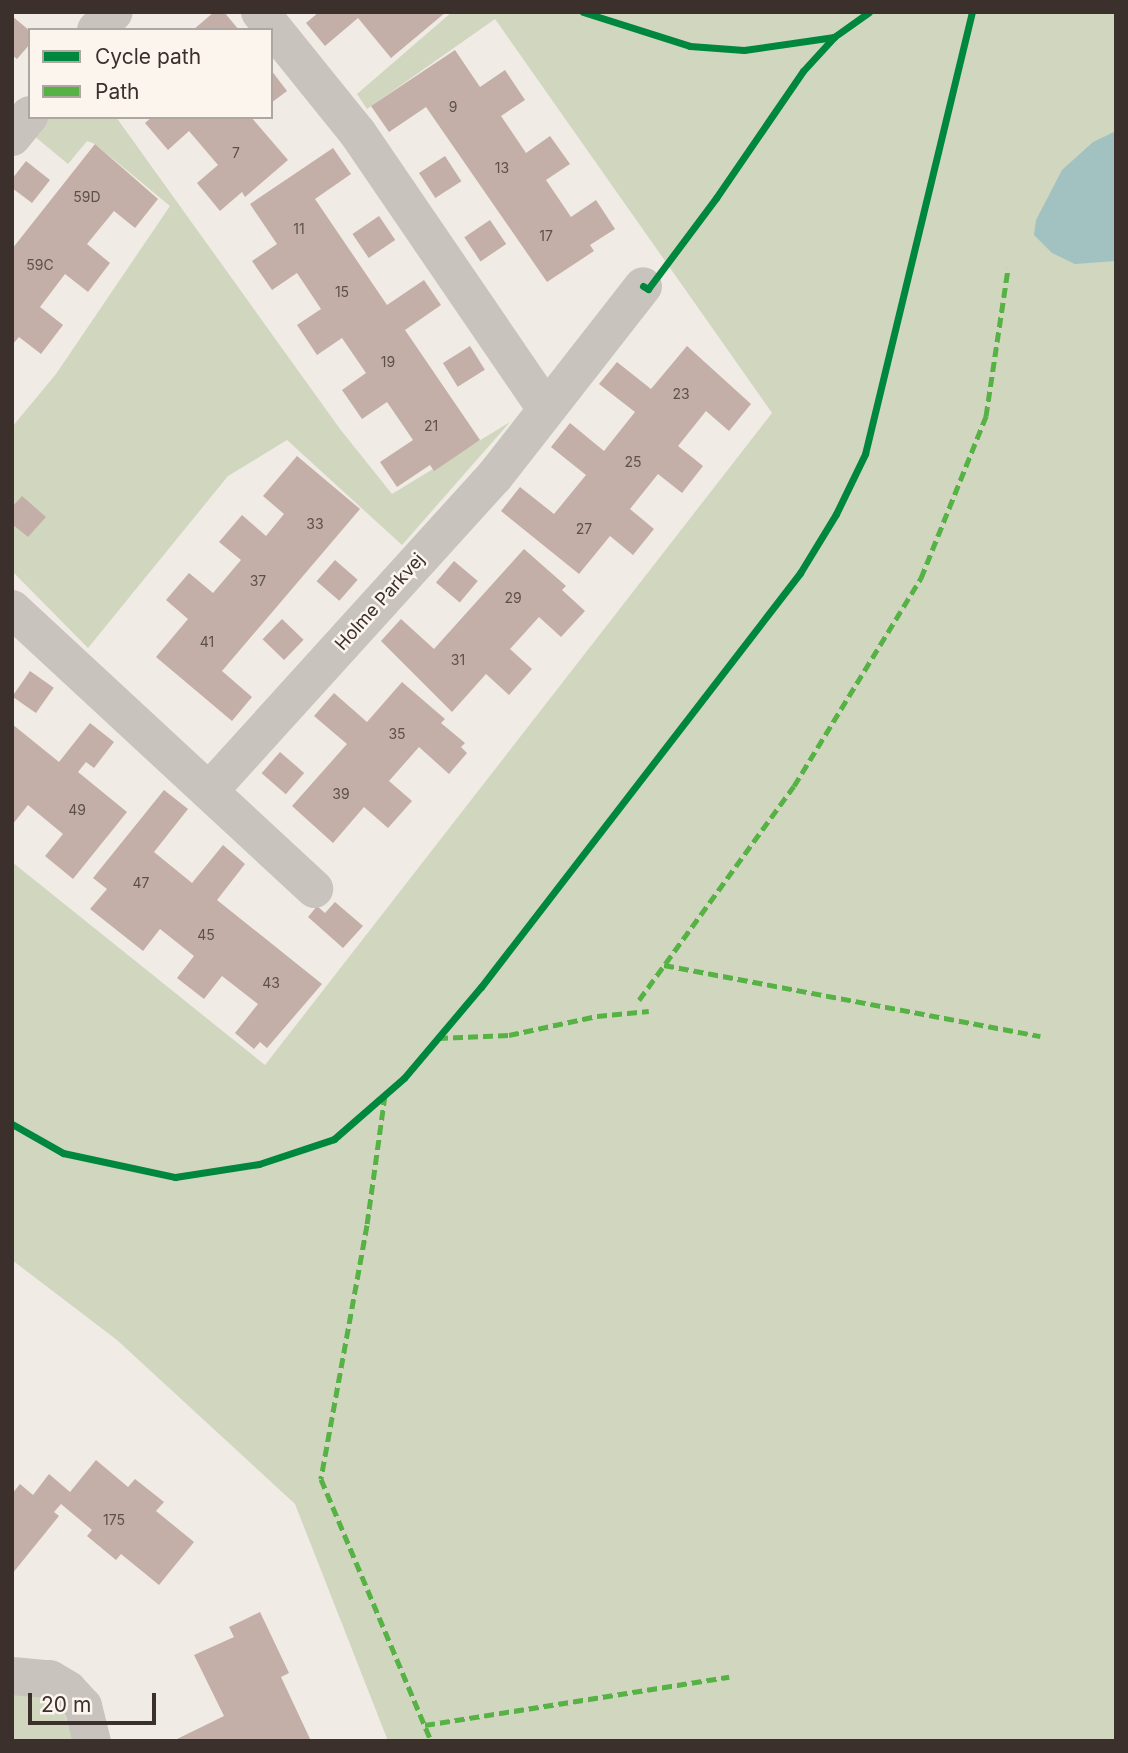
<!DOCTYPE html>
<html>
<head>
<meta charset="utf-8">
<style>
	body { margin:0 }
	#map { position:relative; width:1128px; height:1753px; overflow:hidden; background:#f0ebe5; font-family:Inter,sans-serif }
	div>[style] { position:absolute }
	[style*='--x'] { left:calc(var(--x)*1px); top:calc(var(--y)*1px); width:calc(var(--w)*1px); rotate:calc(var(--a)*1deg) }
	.green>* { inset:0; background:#d1d6bf }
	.water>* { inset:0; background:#a1c2c1 }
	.building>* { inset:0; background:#c3afa7; transform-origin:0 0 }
	.street>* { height:38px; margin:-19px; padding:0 19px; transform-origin:19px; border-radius:19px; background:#c9c3be }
	.quiet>* { height:5px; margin-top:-2.5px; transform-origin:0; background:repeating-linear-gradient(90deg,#57b246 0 10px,transparent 0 15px) }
	.cycleway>* { height:7px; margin:-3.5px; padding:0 3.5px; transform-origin:3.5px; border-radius:3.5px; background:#00873e }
	span { translate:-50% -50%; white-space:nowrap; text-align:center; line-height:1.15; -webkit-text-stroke:5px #fbf5ee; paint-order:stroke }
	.number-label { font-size:14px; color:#5d504a }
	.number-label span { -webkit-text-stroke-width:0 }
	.street-label { font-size:18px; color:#3b302b }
	.frame { position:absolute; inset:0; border:14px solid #3b302b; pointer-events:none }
	.legend { position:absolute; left:28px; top:28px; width:245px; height:91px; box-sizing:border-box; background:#fbf5ee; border:2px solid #aea6a0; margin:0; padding:9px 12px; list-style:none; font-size:21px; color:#3b302b }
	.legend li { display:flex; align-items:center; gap:14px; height:35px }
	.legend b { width:35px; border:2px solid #aea6a0 }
	.scale { position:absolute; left:28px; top:1693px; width:128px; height:32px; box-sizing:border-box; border:4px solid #3b302b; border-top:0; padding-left:9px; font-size:21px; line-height:24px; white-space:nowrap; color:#3b302b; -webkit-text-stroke:5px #fbf5ee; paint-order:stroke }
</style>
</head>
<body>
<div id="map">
	<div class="green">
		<div style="clip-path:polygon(452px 12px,1116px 12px,1116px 1741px,388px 1741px,295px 1504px,117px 1340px,12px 1260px,12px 862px,265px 1065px,772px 413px,495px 19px,367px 109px,357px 94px)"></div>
		<div style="clip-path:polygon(47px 117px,116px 117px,340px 429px,392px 494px,510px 422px,402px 545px,287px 440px,228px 476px,88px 648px,12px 571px,12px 427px,56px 374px,170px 206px,95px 144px,87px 141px,68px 164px,33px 135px)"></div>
		<div style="clip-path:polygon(12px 1694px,41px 1695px,55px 1704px,65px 1715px,73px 1741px,12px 1741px)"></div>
	</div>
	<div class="water">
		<div style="clip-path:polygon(1116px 131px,1116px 261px,1075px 264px,1052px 253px,1034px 235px,1036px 220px,1062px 170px,1093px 142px)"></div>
	</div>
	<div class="building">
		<div style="clip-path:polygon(214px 12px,224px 12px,239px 30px,193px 30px)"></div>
		<div style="clip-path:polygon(319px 12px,446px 12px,391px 58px,358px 18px,325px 46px,306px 23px)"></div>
		<div style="clip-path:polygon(12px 16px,30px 31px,30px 44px,17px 59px,12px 55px)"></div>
		<div style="clip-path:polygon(455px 50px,480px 87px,505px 70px,525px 100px,501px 116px,526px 153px,550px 136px,570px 164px,546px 180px,571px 217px,596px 200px,615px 229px,590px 245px,594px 251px,547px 282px,426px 107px,389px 132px,371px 106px)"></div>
		<div style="clip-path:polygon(271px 70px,287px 91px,271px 103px)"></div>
		<div style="clip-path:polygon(152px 117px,251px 117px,288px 160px,245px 197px,242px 192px,220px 211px,197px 183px,218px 165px,189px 131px,168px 150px,145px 123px)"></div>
		<div style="clip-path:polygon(95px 144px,158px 199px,135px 228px,114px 211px,87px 244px,110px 263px,88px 292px,65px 274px,40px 307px,63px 325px,41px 354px,19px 337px,12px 345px,12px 249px)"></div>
		<div style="clip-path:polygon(333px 148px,351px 174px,315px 199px,387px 305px,424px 280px,441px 305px,405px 330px,480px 440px,434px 471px,430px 465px,397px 487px,380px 462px,413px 440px,387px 402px,362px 419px,342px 390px,366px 373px,342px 338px,317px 355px,297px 325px,321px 309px,297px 273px,272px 290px,252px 261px,277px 244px,250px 204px)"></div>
		<div style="left:445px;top:156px;width:30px;height:31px;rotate:57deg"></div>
		<div style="clip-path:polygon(26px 161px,50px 180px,32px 203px,12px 188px,12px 179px)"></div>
		<div style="left:379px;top:216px;width:29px;height:32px;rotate:56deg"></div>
		<div style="left:490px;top:220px;width:29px;height:31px;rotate:56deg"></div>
		<div style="left:470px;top:346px;width:28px;height:32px;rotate:58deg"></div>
		<div style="clip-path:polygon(687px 346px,751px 404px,729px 431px,706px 411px,678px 446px,703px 466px,682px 493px,658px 474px,630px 509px,654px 529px,633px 555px,610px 536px,579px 574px,501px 511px,520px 487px,554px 514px,586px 475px,551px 447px,570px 423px,604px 451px,635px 412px,599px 384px,617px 362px,651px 389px)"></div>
		<div style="clip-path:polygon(297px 456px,360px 509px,222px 671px,252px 697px,232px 721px,156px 657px,188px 619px,166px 600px,189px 573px,213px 593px,241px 560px,219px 542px,242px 515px,266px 536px,284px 514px,263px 496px)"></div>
		<div style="clip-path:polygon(22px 496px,46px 517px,28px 537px,12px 524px,12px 507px)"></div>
		<div style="clip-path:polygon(524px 549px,566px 586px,562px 590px,585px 611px,561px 637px,539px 617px,510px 649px,532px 669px,509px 695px,486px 674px,452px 712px,381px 641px,401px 619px,434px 649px)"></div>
		<div style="left:335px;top:560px;width:30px;height:28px;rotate:41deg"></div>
		<div style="left:454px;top:561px;width:31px;height:28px;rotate:40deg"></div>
		<div style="left:282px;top:619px;width:30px;height:28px;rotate:44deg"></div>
		<div style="left:30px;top:671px;width:29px;height:31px;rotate:35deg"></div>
		<div style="clip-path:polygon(402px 682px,445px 719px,441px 723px,465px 743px,461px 747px,467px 753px,449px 774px,419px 747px,389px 781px,412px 801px,388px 828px,364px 807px,333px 843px,292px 806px,347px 744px,314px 716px,334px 693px,367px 722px)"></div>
		<div style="clip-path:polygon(90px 723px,114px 742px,94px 768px,86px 762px,78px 772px,127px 812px,73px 879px,45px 856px,63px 834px,28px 805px,12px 825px,12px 724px,59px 762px)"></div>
		<div style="left:280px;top:752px;width:32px;height:28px;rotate:41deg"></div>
		<div style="clip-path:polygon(164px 790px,188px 809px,154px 852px,192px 883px,223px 845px,245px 864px,217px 900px,322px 984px,267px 1048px,260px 1042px,254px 1049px,235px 1033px,258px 1004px,222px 976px,204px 999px,177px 978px,194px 956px,160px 929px,143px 951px,90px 909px,107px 889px,93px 878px)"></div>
		<div style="clip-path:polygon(335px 902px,363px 926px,343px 948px,308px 917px,317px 906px,325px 913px)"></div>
		<div style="clip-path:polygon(96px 1460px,128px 1487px,135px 1479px,164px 1502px,156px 1511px,194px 1542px,159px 1585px,121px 1554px,116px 1560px,87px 1536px,92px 1530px,61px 1504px,54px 1512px,59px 1516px,12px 1574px,12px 1494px,20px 1484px,33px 1495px,49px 1474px,70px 1492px)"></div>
		<div style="clip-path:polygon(260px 1612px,289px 1673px,281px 1677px,311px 1741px,173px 1741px,224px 1716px,194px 1655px,234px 1637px,229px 1627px)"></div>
	</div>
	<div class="street">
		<div style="--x:260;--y:12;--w:154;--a:51.1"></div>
		<div style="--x:357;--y:132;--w:334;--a:55.7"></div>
		<div style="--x:96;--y:30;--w:25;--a:-45"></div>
		<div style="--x:12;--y:137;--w:28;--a:-51"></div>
		<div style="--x:12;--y:609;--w:412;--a:42.8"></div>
		<div style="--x:209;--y:791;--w:424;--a:-47.8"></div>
		<div style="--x:494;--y:477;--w:242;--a:-52"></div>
		<div style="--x:12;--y:1676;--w:38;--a:5"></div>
		<div style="--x:50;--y:1679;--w:21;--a:31"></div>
		<div style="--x:68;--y:1690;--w:22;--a:47"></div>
		<div style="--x:83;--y:1706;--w:36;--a:76"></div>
	</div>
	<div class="quiet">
		<div style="--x:664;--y:965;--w:383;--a:10.7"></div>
		<div style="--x:639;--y:1000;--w:264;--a:-54.1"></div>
		<div style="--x:794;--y:786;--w:244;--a:-58.6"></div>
		<div style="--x:921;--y:578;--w:175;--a:-68.1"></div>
		<div style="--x:986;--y:416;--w:150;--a:-81.5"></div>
		<div style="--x:438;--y:1038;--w:71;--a:-2.4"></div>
		<div style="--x:509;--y:1035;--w:90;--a:-12.2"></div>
		<div style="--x:597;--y:1016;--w:52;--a:-5.5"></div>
		<div style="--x:385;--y:1095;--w:131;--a:97.9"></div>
		<div style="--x:367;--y:1225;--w:258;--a:100.3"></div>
		<div style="--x:321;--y:1479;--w:284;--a:67.2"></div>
		<div style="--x:425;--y:1725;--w:308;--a:-9"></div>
	</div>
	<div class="cycleway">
		<div style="--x:583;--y:12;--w:112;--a:17.6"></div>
		<div style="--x:690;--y:46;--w:54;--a:4.2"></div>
		<div style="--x:744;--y:50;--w:91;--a:-8.2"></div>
		<div style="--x:643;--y:286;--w:6;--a:31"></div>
		<div style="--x:648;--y:289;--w:114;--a:-53.2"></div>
		<div style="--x:716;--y:198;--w:154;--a:-55.6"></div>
		<div style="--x:803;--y:71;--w:46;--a:-47.6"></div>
		<div style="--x:834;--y:37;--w:43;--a:-35.5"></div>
		<div style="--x:12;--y:1124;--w:59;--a:29.6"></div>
		<div style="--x:63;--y:1153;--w:115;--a:12.1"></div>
		<div style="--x:175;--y:1177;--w:85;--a:-8.8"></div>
		<div style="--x:259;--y:1164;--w:79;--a:-18.4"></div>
		<div style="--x:334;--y:1139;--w:93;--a:-41.1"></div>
		<div style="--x:404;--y:1078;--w:119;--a:-49.8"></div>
		<div style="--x:481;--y:987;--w:523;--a:-52.38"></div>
		<div style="--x:800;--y:573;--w:69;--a:-58.6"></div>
		<div style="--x:836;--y:514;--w:67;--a:-64.2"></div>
		<div style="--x:865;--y:454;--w:455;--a:-76.4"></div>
	</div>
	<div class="number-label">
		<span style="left:453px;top:107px">9</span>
		<span style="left:236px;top:153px">7</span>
		<span style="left:502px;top:168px">13</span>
		<span style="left:87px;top:197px">59D</span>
		<span style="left:299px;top:229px">11</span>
		<span style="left:546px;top:236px">17</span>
		<span style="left:40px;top:265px">59C</span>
		<span style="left:342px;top:292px">15</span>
		<span style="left:388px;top:362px">19</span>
		<span style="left:681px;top:394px">23</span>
		<span style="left:431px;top:426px">21</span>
		<span style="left:633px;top:462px">25</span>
		<span style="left:315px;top:524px">33</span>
		<span style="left:584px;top:529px">27</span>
		<span style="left:258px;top:581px">37</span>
		<span style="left:513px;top:598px">29</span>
		<span style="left:207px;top:642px">41</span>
		<span style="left:458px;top:660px">31</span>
		<span style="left:397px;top:734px">35</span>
		<span style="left:341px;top:794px">39</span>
		<span style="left:77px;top:810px">49</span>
		<span style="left:141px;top:883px">47</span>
		<span style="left:206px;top:935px">45</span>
		<span style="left:271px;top:983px">43</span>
		<span style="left:114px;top:1520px">175</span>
	</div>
	<div class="street-label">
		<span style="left:380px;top:602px;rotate:-48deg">Holme Parkvej</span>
	</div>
	<div class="frame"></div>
	<ul class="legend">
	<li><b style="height:9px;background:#00873e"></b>Cycle path</li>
	<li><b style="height:9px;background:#57b246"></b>Path</li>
	</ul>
	<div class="scale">20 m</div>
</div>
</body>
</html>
